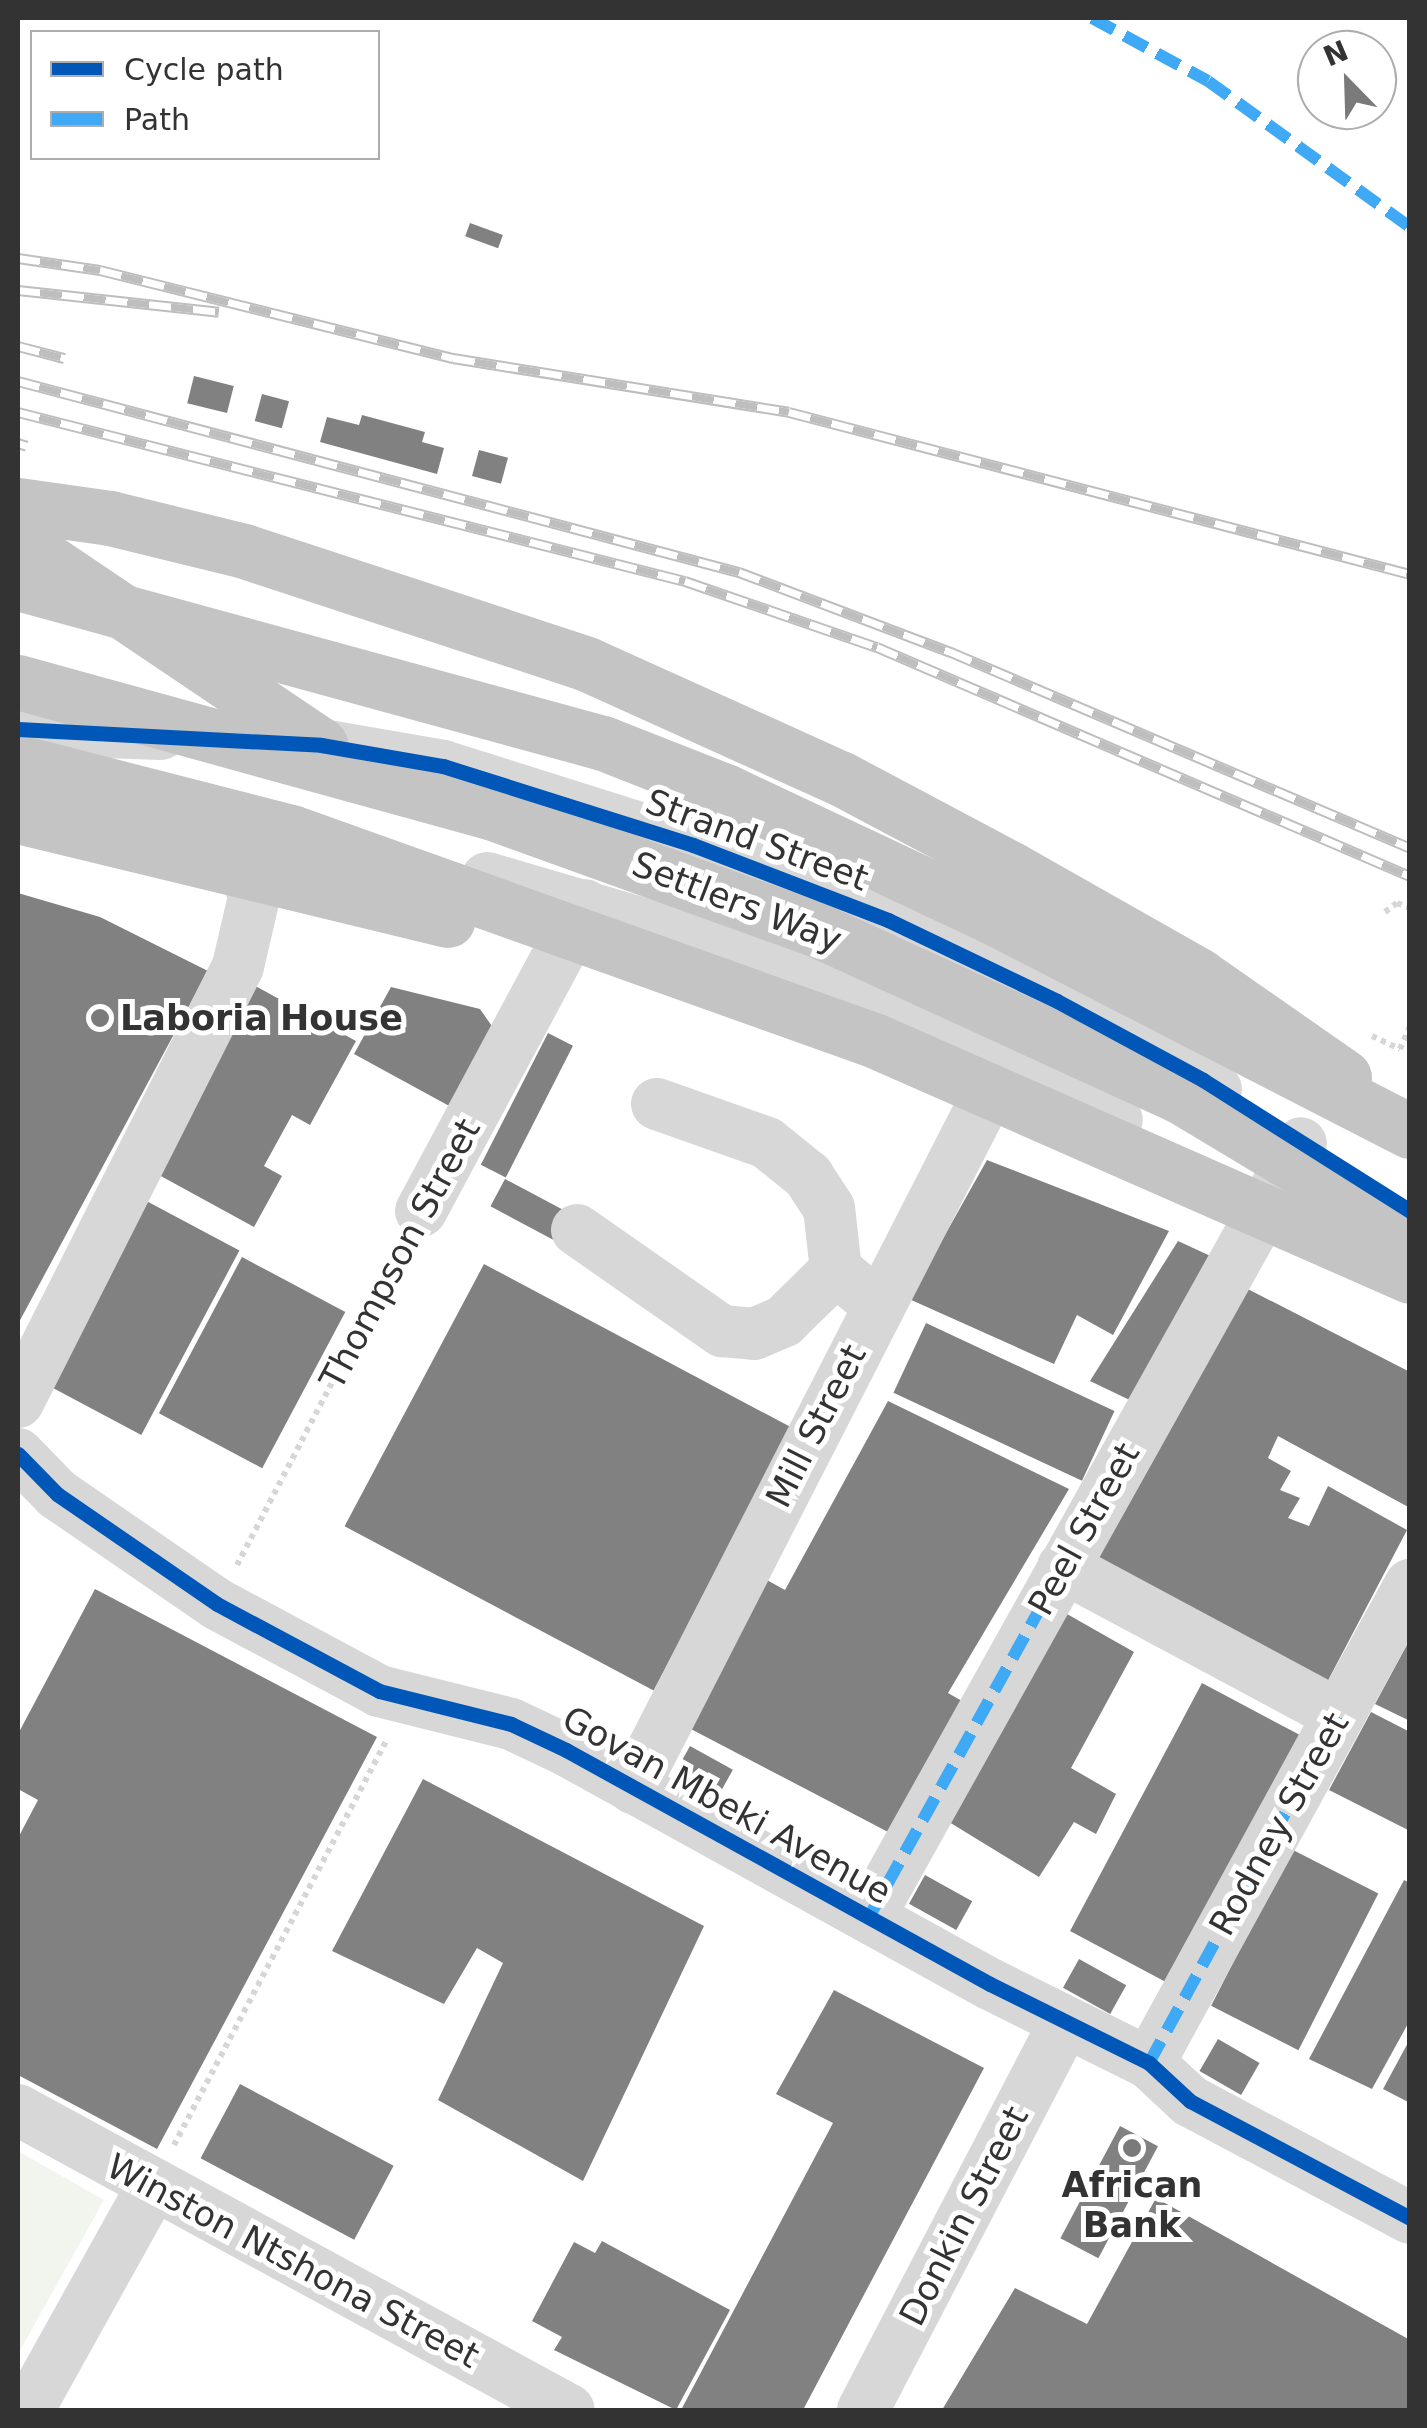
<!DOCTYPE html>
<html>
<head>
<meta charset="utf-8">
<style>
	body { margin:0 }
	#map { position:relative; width:1427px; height:2428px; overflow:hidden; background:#fff; font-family:"DejaVu Sans",sans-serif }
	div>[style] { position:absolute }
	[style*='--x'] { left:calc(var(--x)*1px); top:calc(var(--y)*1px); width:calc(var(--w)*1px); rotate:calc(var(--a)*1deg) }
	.green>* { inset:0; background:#f1f5ed }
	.building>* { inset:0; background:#818181; transform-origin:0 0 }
	.path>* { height:6px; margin-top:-3px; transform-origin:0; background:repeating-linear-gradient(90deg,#d6d6d6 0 5px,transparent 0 10px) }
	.minor>* { height:52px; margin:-26px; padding:0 26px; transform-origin:26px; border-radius:26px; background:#d7d7d7 }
	.highway>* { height:55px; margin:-27.5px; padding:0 27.5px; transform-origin:27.5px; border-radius:27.5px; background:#c4c4c4 }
	.rail>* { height:11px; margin-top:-5.5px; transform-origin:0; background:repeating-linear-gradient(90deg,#fff 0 22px,#bebebe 0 44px); box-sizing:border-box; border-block:2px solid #bebebe }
	.highway-bridge>* { height:55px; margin:-27.5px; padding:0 27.5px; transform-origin:27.5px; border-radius:27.5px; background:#c4c4c4 }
	.quiet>* { height:12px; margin-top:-6px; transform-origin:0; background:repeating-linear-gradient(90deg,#3fa9f5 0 25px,transparent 0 37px) }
	.cycleway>* { height:15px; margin:-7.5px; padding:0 7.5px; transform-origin:7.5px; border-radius:7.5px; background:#0057b8 }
	.dots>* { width:28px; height:28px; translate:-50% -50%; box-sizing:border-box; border:5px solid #fff; border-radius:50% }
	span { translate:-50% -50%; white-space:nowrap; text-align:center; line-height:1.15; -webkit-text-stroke:10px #fff; paint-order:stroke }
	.street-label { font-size:35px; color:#333 }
	.poi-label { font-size:35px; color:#333; font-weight:700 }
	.left { translate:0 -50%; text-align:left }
	.frame { position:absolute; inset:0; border:20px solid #333; pointer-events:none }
	.legend { position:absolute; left:30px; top:30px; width:350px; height:130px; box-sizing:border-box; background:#fff; border:2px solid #adadad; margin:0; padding:12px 18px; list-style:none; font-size:30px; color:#333 }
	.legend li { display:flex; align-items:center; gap:20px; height:50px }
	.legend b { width:50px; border:2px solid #adadad }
	.north { position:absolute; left:1297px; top:30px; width:100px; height:100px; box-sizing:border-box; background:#fff; border:2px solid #adadad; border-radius:50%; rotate:337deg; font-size:28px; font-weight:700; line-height:40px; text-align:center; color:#333 }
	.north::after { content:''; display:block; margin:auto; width:35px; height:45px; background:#7a7a7a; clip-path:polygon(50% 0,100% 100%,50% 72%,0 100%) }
</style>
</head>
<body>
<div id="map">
	<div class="green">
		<div style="clip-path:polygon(18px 2151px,104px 2200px,18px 2354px)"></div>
	</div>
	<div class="building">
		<div style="left:470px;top:223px;width:35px;height:14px;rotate:20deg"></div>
		<div style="left:194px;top:376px;width:41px;height:28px;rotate:14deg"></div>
		<div style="left:262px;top:394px;width:28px;height:28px;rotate:15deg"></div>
		<div style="clip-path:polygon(362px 415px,425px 432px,422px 442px,444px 448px,437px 474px,320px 442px,327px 417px,359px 425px)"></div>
		<div style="left:479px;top:450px;width:30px;height:27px;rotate:15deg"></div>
		<div style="clip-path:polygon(18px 893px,100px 917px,208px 971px,18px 1324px)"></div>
		<div style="clip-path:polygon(250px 983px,356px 1041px,310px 1125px,292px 1115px,264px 1166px,282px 1176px,254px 1227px,148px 1169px)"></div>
		<div style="clip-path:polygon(391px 987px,480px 1009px,496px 1032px,453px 1108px,354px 1054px)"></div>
		<div style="left:548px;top:1033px;width:28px;height:148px;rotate:27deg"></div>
		<div style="clip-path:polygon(987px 1160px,1169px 1231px,1113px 1335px,1077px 1315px,1054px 1364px,909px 1299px)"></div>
		<div style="left:505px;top:1179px;width:71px;height:31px;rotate:28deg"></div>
		<div style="left:137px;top:1196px;width:116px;height:209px;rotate:28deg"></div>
		<div style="clip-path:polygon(1178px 1241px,1217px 1259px,1138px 1404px,1090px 1381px)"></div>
		<div style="left:242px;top:1257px;width:117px;height:177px;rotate:28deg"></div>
		<div style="left:484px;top:1264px;width:350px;height:297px;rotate:28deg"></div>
		<div style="clip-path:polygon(1240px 1285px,1410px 1372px,1410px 1508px,1278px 1436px,1268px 1458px,1291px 1471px,1280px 1490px,1300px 1498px,1288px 1518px,1309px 1526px,1328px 1486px,1407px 1530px,1322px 1692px,1083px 1562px)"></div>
		<div style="left:926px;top:1323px;width:208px;height:77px;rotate:25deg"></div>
		<div style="clip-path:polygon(888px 1401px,1069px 1489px,948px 1693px,969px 1705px,890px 1833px,687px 1727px,765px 1579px,785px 1590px)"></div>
		<div style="clip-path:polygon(95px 1589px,377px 1737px,157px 2149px,18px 2075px,18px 1838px,38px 1800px,18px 1789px,18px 1734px)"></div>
		<div style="clip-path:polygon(1067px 1614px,1134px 1652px,1071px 1768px,1116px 1794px,1096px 1834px,1074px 1822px,1039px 1877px,949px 1822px)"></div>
		<div style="clip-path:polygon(1410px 1639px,1410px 1721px,1375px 1704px)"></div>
		<div style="left:1202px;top:1683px;width:111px;height:281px;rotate:28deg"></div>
		<div style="clip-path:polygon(1371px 1712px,1410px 1732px,1410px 1831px,1329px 1790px)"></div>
		<div style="left:690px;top:1746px;width:49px;height:38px;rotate:29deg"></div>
		<div style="clip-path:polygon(423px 1779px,704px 1926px,583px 2181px,438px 2100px,503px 1963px,477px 1948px,444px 2004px,332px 1951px)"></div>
		<div style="left:1291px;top:1849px;width:98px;height:176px;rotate:27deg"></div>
		<div style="left:925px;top:1875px;width:54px;height:33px;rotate:29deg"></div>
		<div style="clip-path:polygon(1404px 1880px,1410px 1883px,1410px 2020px,1372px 2089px,1309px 2059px)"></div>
		<div style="left:1079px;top:1959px;width:54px;height:33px;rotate:29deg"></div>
		<div style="clip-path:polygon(834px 1990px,984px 2068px,803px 2410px,681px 2410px,833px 2123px,776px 2094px)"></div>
		<div style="left:1218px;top:2039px;width:48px;height:37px;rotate:30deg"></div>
		<div style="clip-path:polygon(1410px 2039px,1410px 2103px,1383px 2089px)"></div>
		<div style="left:240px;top:2084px;width:174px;height:84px;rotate:28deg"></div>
		<div style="left:1120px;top:2126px;width:43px;height:127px;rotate:28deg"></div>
		<div style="clip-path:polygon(1156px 2198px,1410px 2340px,1410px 2410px,942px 2410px,1015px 2288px,1087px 2324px)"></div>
		<div style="clip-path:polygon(602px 2241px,730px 2310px,676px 2410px,554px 2350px,562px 2337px,532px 2321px,574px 2242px,595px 2253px)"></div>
	</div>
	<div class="path">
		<div style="--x:1385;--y:912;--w:15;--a:-37"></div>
		<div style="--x:1397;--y:903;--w:14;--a:21"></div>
		<div style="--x:1372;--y:1036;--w:31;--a:25"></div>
		<div style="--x:1400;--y:1049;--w:24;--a:-66"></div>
		<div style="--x:237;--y:1565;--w:353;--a:-62.5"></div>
		<div style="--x:174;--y:2145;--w:458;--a:-62.3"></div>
	</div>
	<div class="minor">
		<div style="--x:18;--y:729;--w:143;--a:2"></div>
		<div style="--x:323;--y:745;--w:122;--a:9.9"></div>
		<div style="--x:443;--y:766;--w:262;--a:17.5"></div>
		<div style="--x:693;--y:845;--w:209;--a:21"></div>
		<div style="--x:888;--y:920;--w:369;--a:27.3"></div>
		<div style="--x:487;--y:878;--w:255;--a:16.4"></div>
		<div style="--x:732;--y:950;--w:156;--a:21.5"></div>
		<div style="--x:877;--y:1007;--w:265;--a:25.2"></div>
		<div style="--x:657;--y:1104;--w:117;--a:19.5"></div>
		<div style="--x:767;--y:1143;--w:53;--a:38.8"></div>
		<div style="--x:808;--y:1176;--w:38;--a:57"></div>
		<div style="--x:829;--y:1208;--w:62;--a:83.6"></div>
		<div style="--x:836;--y:1270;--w:55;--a:39.8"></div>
		<div style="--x:421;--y:1211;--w:347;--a:-61.8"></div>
		<div style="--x:577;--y:1230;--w:177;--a:34.9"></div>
		<div style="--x:722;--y:1331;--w:32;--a:5"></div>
		<div style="--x:754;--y:1334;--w:33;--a:-23"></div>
		<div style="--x:784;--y:1321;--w:73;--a:-44.4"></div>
		<div style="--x:18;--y:1402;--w:488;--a:-63.2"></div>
		<div style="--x:238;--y:966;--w:71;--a:-76.9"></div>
		<div style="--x:254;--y:897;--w:68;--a:-107.1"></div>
		<div style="--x:18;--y:1454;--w:56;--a:45.7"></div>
		<div style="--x:57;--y:1494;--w:194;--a:34.5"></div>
		<div style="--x:217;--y:1604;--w:184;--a:28.2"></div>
		<div style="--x:379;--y:1691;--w:136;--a:14"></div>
		<div style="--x:511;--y:1724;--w:61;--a:25.3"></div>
		<div style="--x:566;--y:1750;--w:484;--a:28.9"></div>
		<div style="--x:990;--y:1984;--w:178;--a:26.4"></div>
		<div style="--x:1149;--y:2063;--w:56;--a:42.8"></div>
		<div style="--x:1190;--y:2101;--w:249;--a:28"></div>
		<div style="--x:1063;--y:1567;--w:313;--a:28.2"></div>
		<div style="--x:633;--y:1788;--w:812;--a:-62.9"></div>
		<div style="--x:869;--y:1917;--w:886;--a:-60.83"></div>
		<div style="--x:1149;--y:2063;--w:545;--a:-61.36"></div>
		<div style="--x:18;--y:2110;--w:627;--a:28.57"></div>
		<div style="--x:28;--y:2410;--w:257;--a:-60.9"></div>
		<div style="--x:863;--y:2410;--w:437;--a:-62.5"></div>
	</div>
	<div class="highway">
		<div style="--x:18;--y:505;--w:93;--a:8"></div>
		<div style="--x:110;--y:518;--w:138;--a:13.8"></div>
		<div style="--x:244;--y:551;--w:361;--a:18.2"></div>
		<div style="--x:587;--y:664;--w:277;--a:24.3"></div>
		<div style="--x:840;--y:778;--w:194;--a:28"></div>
		<div style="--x:1011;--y:869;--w:215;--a:29.5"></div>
		<div style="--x:1198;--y:975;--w:178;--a:34.9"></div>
		<div style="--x:18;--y:541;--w:365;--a:34"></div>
	</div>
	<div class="rail">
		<div style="--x:18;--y:258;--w:83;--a:8.3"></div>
		<div style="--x:100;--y:270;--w:364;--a:14"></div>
		<div style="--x:453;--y:358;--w:340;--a:9.1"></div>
		<div style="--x:789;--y:412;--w:642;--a:14.62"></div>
		<div style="--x:18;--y:290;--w:202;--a:6.2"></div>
		<div style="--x:18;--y:346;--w:48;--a:14.6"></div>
		<div style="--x:18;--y:381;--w:746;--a:14.84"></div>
		<div style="--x:739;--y:572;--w:227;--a:20.7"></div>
		<div style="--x:951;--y:652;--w:499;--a:23.1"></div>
		<div style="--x:18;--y:412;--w:688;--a:14.22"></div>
		<div style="--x:685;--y:581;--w:203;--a:19"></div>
		<div style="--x:877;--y:647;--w:580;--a:23.25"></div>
		<div style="--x:18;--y:443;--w:9;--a:18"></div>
	</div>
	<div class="highway-bridge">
		<div style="--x:18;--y:583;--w:606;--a:15.3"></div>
		<div style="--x:603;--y:743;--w:131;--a:21.5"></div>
		<div style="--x:725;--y:791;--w:301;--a:25.2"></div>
		<div style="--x:997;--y:919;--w:464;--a:27.2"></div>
		<div style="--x:18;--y:682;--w:490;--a:15.4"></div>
		<div style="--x:490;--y:812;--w:343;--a:19.8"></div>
		<div style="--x:813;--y:928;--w:404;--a:24.6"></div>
		<div style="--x:1180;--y:1096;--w:268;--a:31"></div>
		<div style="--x:18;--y:762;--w:282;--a:14.4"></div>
		<div style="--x:291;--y:832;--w:621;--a:19.66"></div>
		<div style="--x:876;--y:1041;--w:583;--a:23.75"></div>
		<div style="--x:18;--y:816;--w:442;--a:13.6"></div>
	</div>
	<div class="quiet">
		<div style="--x:1092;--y:18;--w:132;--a:28.5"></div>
		<div style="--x:1208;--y:81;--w:249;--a:35.9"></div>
		<div style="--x:869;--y:1917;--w:400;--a:-61"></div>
		<div style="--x:1149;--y:2063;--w:396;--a:-61.4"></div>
	</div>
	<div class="cycleway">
		<div style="--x:18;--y:729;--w:303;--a:3"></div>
		<div style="--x:321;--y:745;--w:124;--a:9.8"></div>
		<div style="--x:443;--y:766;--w:262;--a:17.5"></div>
		<div style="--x:693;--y:845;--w:209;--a:21"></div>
		<div style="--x:888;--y:920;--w:187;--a:25.6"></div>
		<div style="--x:1057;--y:1001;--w:166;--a:28.4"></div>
		<div style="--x:1203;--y:1080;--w:245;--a:32.3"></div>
		<div style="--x:18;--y:1454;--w:56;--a:45.7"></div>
		<div style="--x:57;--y:1494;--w:194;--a:34.5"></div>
		<div style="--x:217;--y:1604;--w:184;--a:28.2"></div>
		<div style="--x:379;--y:1691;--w:136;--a:14"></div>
		<div style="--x:511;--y:1724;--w:61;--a:25.3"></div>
		<div style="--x:566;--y:1750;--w:484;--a:28.9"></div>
		<div style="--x:990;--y:1984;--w:178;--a:26.4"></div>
		<div style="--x:1149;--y:2063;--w:56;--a:42.8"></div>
		<div style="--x:1190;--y:2101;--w:249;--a:28"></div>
	</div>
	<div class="dots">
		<div style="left:100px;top:1018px;background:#7a7a7a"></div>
		<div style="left:1132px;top:2148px;background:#7a7a7a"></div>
	</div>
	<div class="street-label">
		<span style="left:757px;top:840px;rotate:20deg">Strand Street</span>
		<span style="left:737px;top:902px;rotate:21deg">Settlers Way</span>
		<span style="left:400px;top:1254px;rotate:-62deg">Thompson Street</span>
		<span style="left:816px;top:1426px;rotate:-63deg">Mill Street</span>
		<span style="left:1084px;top:1529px;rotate:-61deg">Peel Street</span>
		<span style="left:727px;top:1805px;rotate:29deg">Govan Mbeki Avenue</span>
		<span style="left:1279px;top:1824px;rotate:-61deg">Rodney Street</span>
		<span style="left:964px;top:2216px;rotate:-63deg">Donkin Street</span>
		<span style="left:293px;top:2261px;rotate:28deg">Winston Ntshona Street</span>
	</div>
	<div class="poi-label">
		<span class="left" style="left:120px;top:1018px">Laboria House</span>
		<span style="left:1132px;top:2205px">African<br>Bank</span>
	</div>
	<div class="frame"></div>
	<ul class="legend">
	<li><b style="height:12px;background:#0057b8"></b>Cycle path</li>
	<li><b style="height:12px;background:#3fa9f5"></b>Path</li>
	</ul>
	<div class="north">N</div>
</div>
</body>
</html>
